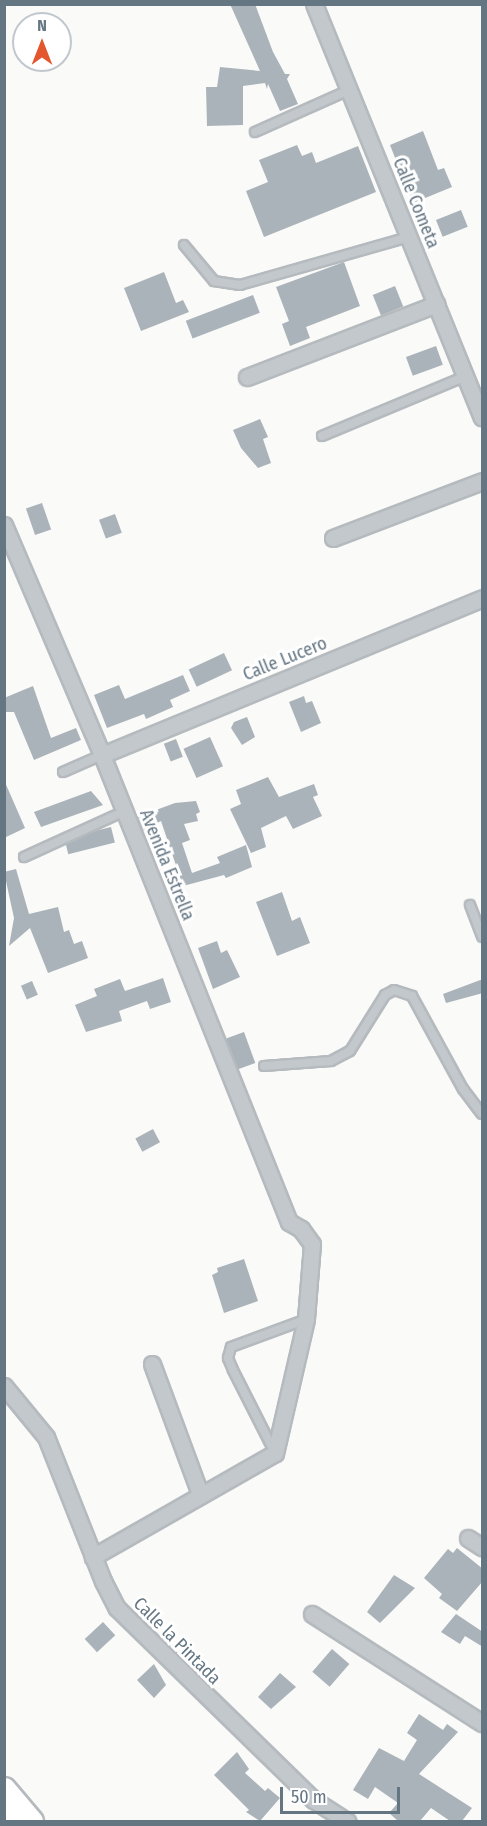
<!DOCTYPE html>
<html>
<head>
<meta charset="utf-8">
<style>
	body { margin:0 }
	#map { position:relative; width:487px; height:1826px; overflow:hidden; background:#fafaf8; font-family:"Fira Sans Condensed",sans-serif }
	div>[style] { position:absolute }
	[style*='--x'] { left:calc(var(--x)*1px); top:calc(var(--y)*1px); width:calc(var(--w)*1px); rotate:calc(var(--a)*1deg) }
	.building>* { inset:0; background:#aab3b9; transform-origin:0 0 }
	.roads { filter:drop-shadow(2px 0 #b5babe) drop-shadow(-2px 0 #b5babe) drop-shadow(0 2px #b5babe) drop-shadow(0 -2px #b5babe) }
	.service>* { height:8px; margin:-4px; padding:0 4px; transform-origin:4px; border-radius:4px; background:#c3c8cc }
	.minor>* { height:15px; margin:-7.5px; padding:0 7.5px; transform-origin:7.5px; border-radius:7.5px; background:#c3c8cc }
	.primary>* { height:24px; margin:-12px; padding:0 12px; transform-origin:12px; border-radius:12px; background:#fff }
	span { translate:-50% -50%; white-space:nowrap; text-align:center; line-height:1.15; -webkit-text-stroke:6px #fff; paint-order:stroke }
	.street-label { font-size:18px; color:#657683 }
	.frame { position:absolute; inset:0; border:6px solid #657683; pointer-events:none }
	.north { position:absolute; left:12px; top:12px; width:60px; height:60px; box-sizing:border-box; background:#fff; border:2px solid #c1c8cd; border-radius:50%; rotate:0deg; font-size:16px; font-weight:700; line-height:24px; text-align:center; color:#657683 }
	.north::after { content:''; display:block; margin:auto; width:21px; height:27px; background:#e4572e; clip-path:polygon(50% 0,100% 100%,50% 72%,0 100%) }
	.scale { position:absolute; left:280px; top:1787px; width:120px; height:27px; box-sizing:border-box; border:3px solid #657683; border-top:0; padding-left:8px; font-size:18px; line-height:21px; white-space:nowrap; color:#657683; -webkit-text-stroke:4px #fff; paint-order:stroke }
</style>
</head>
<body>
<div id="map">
	<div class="building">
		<div style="clip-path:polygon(230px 4px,255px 4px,273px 52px,285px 74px,290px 74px,287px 79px,298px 104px,280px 111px,268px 84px,267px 89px,265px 83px,243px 86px,243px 125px,207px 126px,206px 87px,217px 87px,220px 67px,260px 71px)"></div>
		<div style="clip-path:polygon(423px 131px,438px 170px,444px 168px,452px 187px,413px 203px,390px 145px)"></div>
		<div style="clip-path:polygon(297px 145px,302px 156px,312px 152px,316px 163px,358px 146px,376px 192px,264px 237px,246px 191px,268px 182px,259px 160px)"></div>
		<div style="left:461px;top:210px;width:18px;height:27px;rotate:68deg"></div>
		<div style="clip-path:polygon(344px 262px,360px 306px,306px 327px,310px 338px,290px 346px,282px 324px,289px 321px,276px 287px)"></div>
		<div style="clip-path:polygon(164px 272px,176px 303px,183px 300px,189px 312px,141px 331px,124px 288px)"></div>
		<div style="left:395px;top:286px;width:22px;height:24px;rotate:68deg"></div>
		<div style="left:253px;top:295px;width:19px;height:72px;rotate:69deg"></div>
		<div style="left:436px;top:346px;width:20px;height:32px;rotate:70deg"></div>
		<div style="clip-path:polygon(260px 419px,268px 437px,263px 439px,271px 463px,258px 468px,241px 448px,233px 430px)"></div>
		<div style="left:42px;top:503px;width:28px;height:17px;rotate:71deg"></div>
		<div style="left:115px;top:514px;width:20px;height:17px;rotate:70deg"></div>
		<div style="left:224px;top:653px;width:19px;height:39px;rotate:65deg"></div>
		<div style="clip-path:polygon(183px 675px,190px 691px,170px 700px,173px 707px,146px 719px,144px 714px,107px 728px,94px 695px,119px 685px,125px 699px)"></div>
		<div style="clip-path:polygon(33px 686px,51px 738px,76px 728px,81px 740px,34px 760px,14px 712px,4px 712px,4px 698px)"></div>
		<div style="clip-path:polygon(304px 696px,306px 703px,312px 701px,321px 723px,301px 732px,289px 702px)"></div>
		<div style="clip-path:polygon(247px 717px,255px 737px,242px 745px,231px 728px,234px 722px)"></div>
		<div style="left:210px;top:737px;width:32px;height:29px;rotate:66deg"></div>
		<div style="left:176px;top:739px;width:19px;height:13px;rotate:69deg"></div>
		<div style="clip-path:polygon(268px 777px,279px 797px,314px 784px,318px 795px,313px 797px,322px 816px,293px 829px,286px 816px,261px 828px,266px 847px,251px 853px,230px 809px,241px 804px,236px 790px)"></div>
		<div style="clip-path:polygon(4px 780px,25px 828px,4px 838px)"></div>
		<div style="clip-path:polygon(91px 791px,103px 805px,41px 827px,34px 812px)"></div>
		<div style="clip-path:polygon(196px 801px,200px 812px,196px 814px,198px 821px,184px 824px,190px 840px,182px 843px,192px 873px,220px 863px,217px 857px,246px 845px,252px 867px,226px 878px,224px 875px,183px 886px,161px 821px,143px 830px,137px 817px,175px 803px)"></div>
		<div style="left:111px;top:827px;width:16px;height:48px;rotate:76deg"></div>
		<div style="clip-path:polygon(16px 869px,29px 914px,58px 907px,64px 932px,69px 930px,74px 944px,82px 941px,88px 958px,48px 973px,30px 928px,9px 946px,14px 918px,4px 872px)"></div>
		<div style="clip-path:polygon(282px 892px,292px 921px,300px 917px,310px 943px,277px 956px,256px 902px)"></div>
		<div style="clip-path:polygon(217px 941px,221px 953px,227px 950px,240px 977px,213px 989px,198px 948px)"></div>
		<div style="clip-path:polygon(163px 978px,171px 1002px,150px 1009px,147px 1001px,119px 1011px,122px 1021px,86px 1032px,75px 1005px,97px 996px,94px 989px,120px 979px,125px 991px)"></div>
		<div style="clip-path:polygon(483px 979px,483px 993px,446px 1003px,443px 994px)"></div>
		<div style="left:32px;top:981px;width:15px;height:12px;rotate:67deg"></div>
		<div style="left:244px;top:1032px;width:33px;height:19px;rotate:70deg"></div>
		<div style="left:153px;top:1129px;width:15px;height:20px;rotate:62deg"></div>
		<div style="clip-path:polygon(244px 1259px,258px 1301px,224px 1313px,212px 1275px,218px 1272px,217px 1268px)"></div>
		<div style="clip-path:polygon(457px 1548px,483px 1569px,483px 1581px,457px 1611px,439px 1598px,442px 1594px,424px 1578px,448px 1549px,453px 1553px)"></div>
		<div style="clip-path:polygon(394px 1575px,415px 1588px,380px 1623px,367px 1612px)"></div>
		<div style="clip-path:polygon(456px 1614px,483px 1632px,483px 1647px,465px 1636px,460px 1644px,441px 1632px)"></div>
		<div style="left:103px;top:1622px;width:18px;height:25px;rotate:47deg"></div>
		<div style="left:332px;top:1649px;width:23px;height:30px;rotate:41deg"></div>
		<div style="clip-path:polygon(154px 1664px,166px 1685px,154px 1698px,137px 1680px)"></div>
		<div style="clip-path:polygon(280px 1673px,296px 1687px,271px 1709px,258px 1697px)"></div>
		<div style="clip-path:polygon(419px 1714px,443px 1730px,447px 1724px,458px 1732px,419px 1774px,472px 1808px,462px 1821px,450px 1821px,431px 1808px,420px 1821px,398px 1821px,389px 1813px,398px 1803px,375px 1787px,368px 1799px,353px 1790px,379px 1748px,404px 1761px,417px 1740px,407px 1733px)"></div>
		<div style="clip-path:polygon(237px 1752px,249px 1769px,245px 1773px,265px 1791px,268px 1788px,280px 1798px,260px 1821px,246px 1812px,249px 1810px,214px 1775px)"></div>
	</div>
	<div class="roads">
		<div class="service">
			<div style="--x:255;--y:132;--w:103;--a:-24.1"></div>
			<div style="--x:184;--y:245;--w:47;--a:50.2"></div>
			<div style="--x:214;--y:281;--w:26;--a:9"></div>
			<div style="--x:240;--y:285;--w:175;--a:-15.9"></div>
			<div style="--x:322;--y:436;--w:156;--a:-22.6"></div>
			<div style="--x:63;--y:772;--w:43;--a:-23.6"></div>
			<div style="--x:24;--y:857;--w:111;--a:-24.5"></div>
			<div style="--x:470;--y:905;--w:34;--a:69"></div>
			<div style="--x:264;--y:1066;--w:67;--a:-4.3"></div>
			<div style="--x:331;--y:1061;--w:21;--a:-28"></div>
			<div style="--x:350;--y:1051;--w:66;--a:-58"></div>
			<div style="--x:385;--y:995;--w:10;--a:-29"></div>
			<div style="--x:394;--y:990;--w:19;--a:18"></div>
			<div style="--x:412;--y:996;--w:106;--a:61.3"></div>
			<div style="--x:463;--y:1089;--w:31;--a:53"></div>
			<div style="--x:273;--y:1449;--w:89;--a:-116.9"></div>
			<div style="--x:233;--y:1370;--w:13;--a:-113"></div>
			<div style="--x:228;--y:1358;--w:11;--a:-75"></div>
			<div style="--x:231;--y:1347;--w:78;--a:-20.3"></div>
		</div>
		<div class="minor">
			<div style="--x:314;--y:4;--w:446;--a:67.9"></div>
			<div style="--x:247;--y:377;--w:203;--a:-21.1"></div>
			<div style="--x:4;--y:525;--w:250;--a:66.9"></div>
			<div style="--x:102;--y:755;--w:503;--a:68.18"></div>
			<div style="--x:289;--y:1222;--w:14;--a:30"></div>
			<div style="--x:301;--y:1229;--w:19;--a:54"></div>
			<div style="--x:312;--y:1244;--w:75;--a:94.6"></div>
			<div style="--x:306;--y:1319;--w:138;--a:103"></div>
			<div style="--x:275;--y:1453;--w:210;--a:150.3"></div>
			<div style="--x:333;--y:538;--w:160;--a:-20.9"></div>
			<div style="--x:102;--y:755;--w:411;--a:-22.4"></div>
			<div style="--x:152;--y:1364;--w:139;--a:69.7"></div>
			<div style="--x:4;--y:1386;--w:66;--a:50.5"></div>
			<div style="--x:46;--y:1437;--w:155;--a:68.4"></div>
			<div style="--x:103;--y:1581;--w:30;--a:63"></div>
			<div style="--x:117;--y:1608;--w:275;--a:44.3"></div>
			<div style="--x:314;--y:1800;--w:40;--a:32.9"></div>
			<div style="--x:468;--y:1538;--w:17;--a:33"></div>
			<div style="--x:312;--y:1614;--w:202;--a:32.7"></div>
		</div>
		<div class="primary">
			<div style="--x:4;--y:1790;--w:42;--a:49.8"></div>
			<div style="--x:4;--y:1818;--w:5;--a:53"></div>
		</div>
	</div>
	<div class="street-label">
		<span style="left:416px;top:203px;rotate:68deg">Calle Cometa</span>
		<span style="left:285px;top:659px;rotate:-22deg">Calle Lucero</span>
		<span style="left:167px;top:865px;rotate:68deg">Avenida Estrella</span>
		<span style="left:177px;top:1641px;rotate:45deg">Calle la Pintada</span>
	</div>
	<div class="frame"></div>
	<div class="north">N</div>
	<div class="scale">50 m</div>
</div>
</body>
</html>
